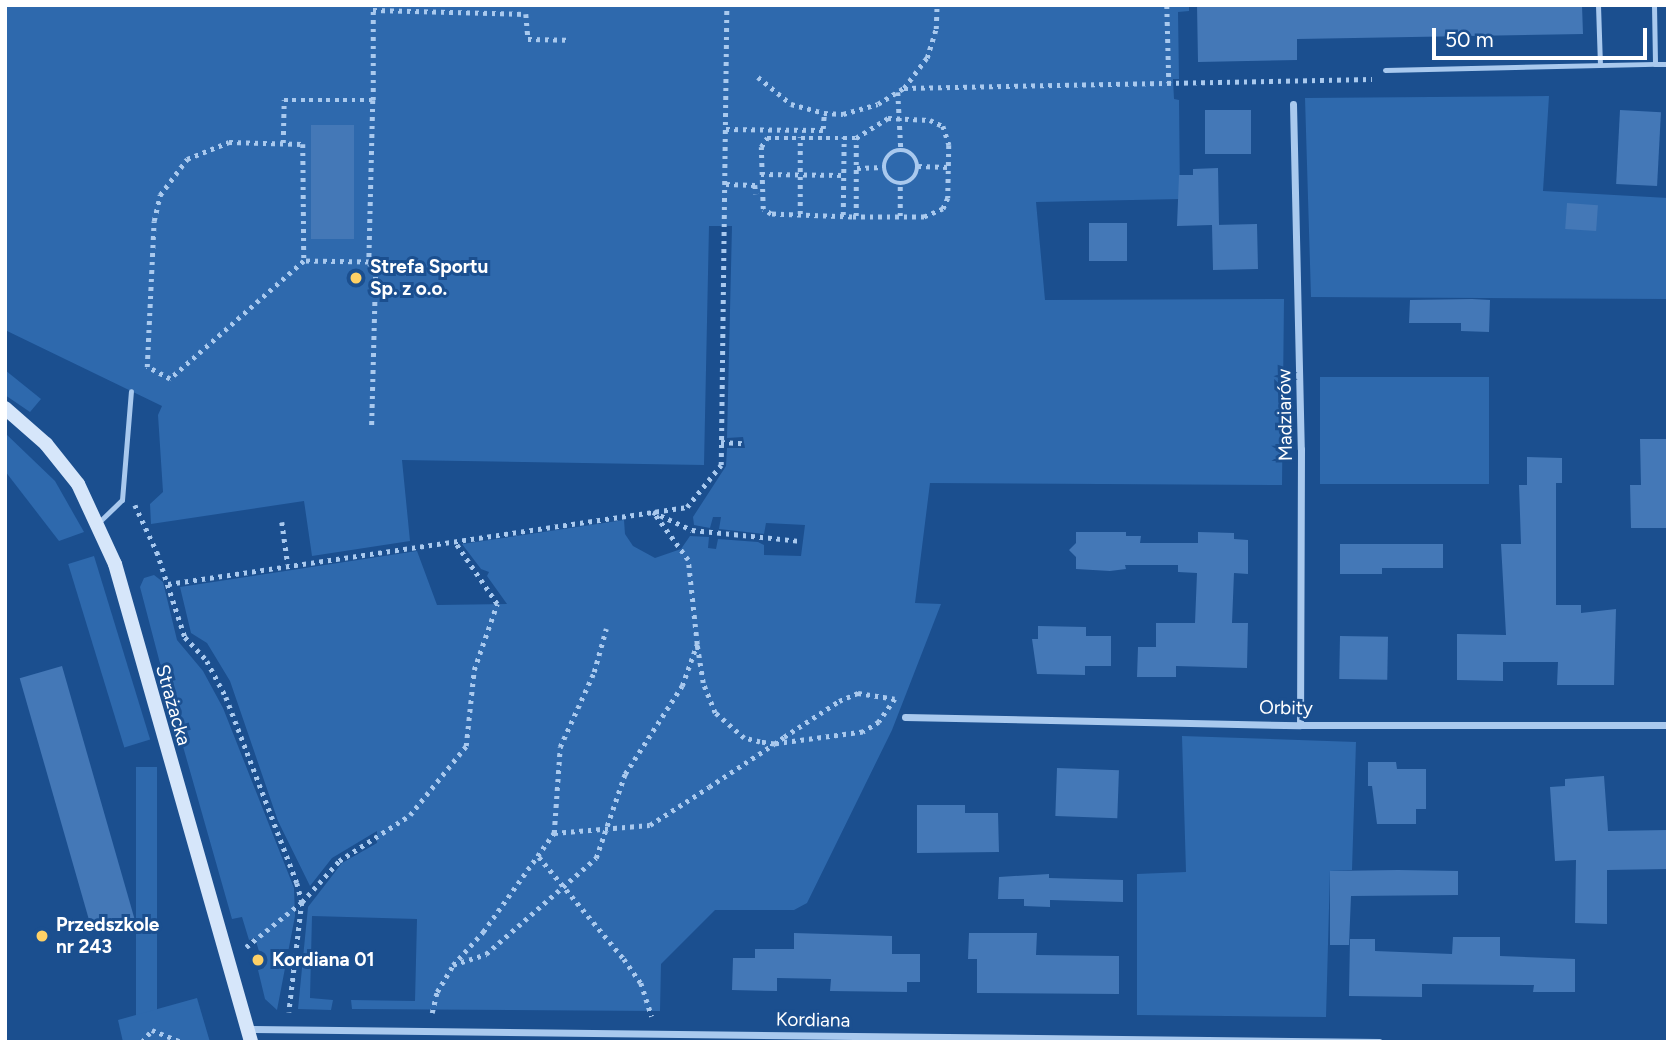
<!DOCTYPE html>
<html>
<head>
<meta charset="utf-8">
<style>
	body { margin:0 }
	#map { position:relative; width:1673px; height:1047px; overflow:hidden; background:#1b4f8f; font-family:Figtree,sans-serif }
	div>[style] { position:absolute }
	[style*='--x'] { left:calc(var(--x)*1px); top:calc(var(--y)*1px); width:calc(var(--w)*1px); rotate:calc(var(--a)*1deg) }
	.green>* { inset:0; background:#2e69ad; transform-origin:0 0 }
	.building>* { inset:0; background:#4478b7; transform-origin:0 0 }
	.path>* { height:4.5px; margin-top:-2.25px; transform-origin:0; background:repeating-linear-gradient(90deg,#a9c9ee 0 3.5px,transparent 0 8.5px) }
	.path>.ring { margin:-2.25px; padding:0; box-sizing:content-box; background:none; border:4.5px solid #a9c9ee; border-radius:50% }
	.lane>* { height:5px; margin:-2.5px; padding:0 2.5px; transform-origin:2.5px; border-radius:2.5px; background:#a9c9ee }
	.street>* { height:7px; margin:-3.5px; padding:0 3.5px; transform-origin:3.5px; border-radius:3.5px; background:#a9c9ee }
	.secondary>* { height:14px; margin:-7px; padding:0 7px; transform-origin:7px; border-radius:7px; background:#d6e6fa }
	.dots>* { width:19px; height:19px; translate:-50% -50%; box-sizing:border-box; border:4px solid #1b4f8f; border-radius:50% }
	span { translate:-50% -50%; white-space:nowrap; text-align:center; line-height:1.15; -webkit-text-stroke:6px #1b4f8f; paint-order:stroke }
	.poi-label { font-size:19px; color:#fff; font-weight:700 }
	.left { translate:0 -50%; text-align:left }
	.street-label { font-size:19px; color:#fff }
	.frame { position:absolute; inset:0; border:7px solid #fff; pointer-events:none }
	.scale { position:absolute; left:1432px; top:28px; width:215px; height:32px; box-sizing:border-box; border:4px solid #fff; border-top:0; padding-left:9px; font-size:21px; line-height:24px; white-space:nowrap; color:#fff; -webkit-text-stroke:5px #1b4f8f; paint-order:stroke }
</style>
</head>
<body>
<div id="map">
	<div class="green">
		<div style="clip-path:polygon(5px 5px,1189px 5px,1189px 11px,1178px 12px,1179px 79px,1173px 79px,1174px 99px,1179px 100px,1180px 199px,1036px 202px,1045px 300px,1284px 299px,1282px 485px,930px 483px,915px 603px,941px 604px,892px 730px,807px 903px,794px 910px,715px 910px,661px 964px,660px 1011px,352px 1009px,351px 1000px,415px 1001px,417px 919px,312px 916px,310px 998px,333px 1000px,331px 1010px,298px 1009px,308px 907px,342px 863px,377px 843px,377px 831px,332px 858px,310px 886px,278px 821px,230px 681px,207px 643px,191px 633px,180px 587px,417px 551px,437px 605px,507px 604px,487px 576px,489px 572px,481px 569px,462px 544px,624px 520px,625px 534px,633px 546px,655px 558px,681px 549px,690px 536px,709px 537px,708px 548px,716px 549px,718px 539px,758px 542px,764px 545px,764px 555px,801px 556px,805px 525px,766px 523px,764px 534px,719px 529px,721px 517px,713px 517px,710px 528px,694px 525px,693px 517px,726px 466px,727px 448px,745px 448px,743px 437px,727px 438px,732px 226px,709px 226px,704px 465px,402px 460px,410px 541px,312px 556px,304px 501px,151px 524px,150px 504px,163px 492px,158px 415px,162px 406px,5px 330px)"></div>
		<div style="clip-path:polygon(1549px 96px,1543px 191px,1668px 198px,1668px 299px,1311px 297px,1305px 98px)"></div>
		<div style="clip-path:polygon(5px 370px,41px 399px,30px 412px,5px 395px)"></div>
		<div style="left:1320px;top:377px;width:169px;height:107px"></div>
		<div style="clip-path:polygon(5px 433px,55px 481px,84px 532px,59px 541px,5px 471px)"></div>
		<div style="left:94px;top:556px;width:192px;height:27px;rotate:73deg"></div>
		<div style="clip-path:polygon(154px 575px,163px 582px,177px 640px,203px 671px,223px 708px,294px 888px,295px 916px,277px 1010px,265px 999px,258px 970px,264px 968px,255px 938px,249px 940px,242px 917px,232px 919px,167px 690px,140px 587px,144px 578px)"></div>
		<div style="clip-path:polygon(1182px 736px,1356px 742px,1352px 870px,1330px 871px,1326px 1017px,1137px 1015px,1137px 874px,1186px 872px)"></div>
		<div style="left:136px;top:767px;width:21px;height:286px"></div>
		<div style="clip-path:polygon(197px 998px,210px 1042px,123px 1042px,118px 1020px)"></div>
	</div>
	<div class="building">
		<div style="clip-path:polygon(1197px 5px,1582px 5px,1583px 34px,1297px 39px,1297px 60px,1198px 62px)"></div>
		<div style="left:1251px;top:110px;width:44px;height:46px;rotate:90deg"></div>
		<div style="left:1620px;top:110px;width:41px;height:74px;rotate:3deg"></div>
		<div style="left:311px;top:125px;width:43px;height:114px"></div>
		<div style="clip-path:polygon(1218px 168px,1219px 225px,1214px 225px,1257px 224px,1258px 269px,1213px 270px,1212px 225px,1177px 226px,1179px 175px,1193px 175px,1193px 169px)"></div>
		<div style="left:1567px;top:203px;width:31px;height:26px;rotate:4deg"></div>
		<div style="left:1089px;top:223px;width:38px;height:38px"></div>
		<div style="clip-path:polygon(1472px 299px,1490px 300px,1489px 332px,1461px 331px,1461px 323px,1409px 323px,1410px 300px)"></div>
		<div style="clip-path:polygon(1640px 439px,1668px 439px,1668px 528px,1631px 528px,1630px 485px,1641px 485px)"></div>
		<div style="clip-path:polygon(1527px 457px,1562px 458px,1562px 483px,1556px 483px,1556px 605px,1581px 605px,1581px 613px,1616px 609px,1614px 685px,1557px 685px,1558px 662px,1503px 662px,1503px 681px,1457px 680px,1457px 634px,1506px 635px,1501px 544px,1521px 544px,1519px 485px,1527px 485px)"></div>
		<div style="clip-path:polygon(1076px 532px,1126px 532px,1126px 536px,1141px 536px,1140px 543px,1198px 543px,1198px 532px,1234px 533px,1234px 539px,1248px 540px,1248px 574px,1234px 573px,1232px 623px,1248px 623px,1247px 668px,1176px 666px,1176px 677px,1137px 677px,1138px 647px,1156px 647px,1156px 623px,1195px 623px,1197px 573px,1178px 572px,1178px 565px,1125px 565px,1126px 569px,1110px 571px,1076px 569px,1076px 557px,1069px 550px,1076px 543px)"></div>
		<div style="clip-path:polygon(1340px 544px,1443px 544px,1443px 568px,1382px 568px,1382px 574px,1340px 574px)"></div>
		<div style="clip-path:polygon(1038px 626px,1086px 627px,1086px 636px,1111px 636px,1111px 666px,1085px 666px,1085px 675px,1037px 674px,1032px 639px,1038px 639px)"></div>
		<div style="left:1340px;top:636px;width:48px;height:43px;rotate:1deg"></div>
		<div style="left:62px;top:666px;width:263px;height:44px;rotate:74deg"></div>
		<div style="clip-path:polygon(1368px 762px,1396px 762px,1397px 769px,1426px 769px,1426px 809px,1416px 809px,1416px 824px,1377px 824px,1372px 786px,1368px 786px)"></div>
		<div style="left:1057px;top:768px;width:62px;height:48px;rotate:2deg"></div>
		<div style="clip-path:polygon(1604px 776px,1608px 831px,1668px 830px,1668px 869px,1607px 870px,1607px 924px,1575px 923px,1576px 860px,1555px 861px,1550px 787px,1565px 786px,1565px 779px)"></div>
		<div style="clip-path:polygon(917px 805px,965px 805px,965px 813px,998px 813px,999px 852px,917px 853px)"></div>
		<div style="clip-path:polygon(1398px 870px,1458px 871px,1458px 895px,1351px 896px,1349px 945px,1330px 945px,1330px 871px)"></div>
		<div style="clip-path:polygon(1049px 874px,1049px 878px,1123px 880px,1123px 902px,1050px 900px,1050px 907px,1024px 906px,1024px 899px,998px 899px,999px 877px)"></div>
		<div style="clip-path:polygon(794px 933px,892px 936px,892px 954px,920px 954px,920px 982px,907px 982px,907px 992px,830px 991px,831px 979px,777px 978px,777px 991px,732px 990px,733px 958px,755px 958px,755px 949px,794px 949px)"></div>
		<div style="clip-path:polygon(969px 933px,1037px 933px,1036px 955px,1119px 956px,1119px 994px,977px 993px,977px 959px,968px 959px)"></div>
		<div style="clip-path:polygon(1453px 937px,1500px 937px,1500px 956px,1575px 959px,1575px 992px,1533px 992px,1534px 985px,1422px 984px,1422px 997px,1349px 996px,1350px 939px,1375px 939px,1375px 951px,1452px 954px)"></div>
	</div>
	<div class="path">
		<div style="--x:1167;--y:5;--w:78;--a:88.5"></div>
		<div style="--x:758;--y:77;--w:43;--a:39.3"></div>
		<div style="--x:791;--y:104;--w:34;--a:15"></div>
		<div style="--x:824;--y:113;--w:19;--a:3"></div>
		<div style="--x:843;--y:114;--w:36;--a:-16"></div>
		<div style="--x:878;--y:104;--w:31;--a:-32"></div>
		<div style="--x:904;--y:88;--w:38;--a:-53"></div>
		<div style="--x:927;--y:58;--w:30;--a:-73"></div>
		<div style="--x:936;--y:29;--w:24;--a:-88"></div>
		<div style="--x:904;--y:88;--w:468;--a:-1.1"></div>
		<div style="--x:898;--y:92;--w:58;--a:87"></div>
		<div style="--x:373;--y:100;--w:90;--a:-90"></div>
		<div style="--x:373;--y:10;--w:153;--a:1.5"></div>
		<div style="--x:526;--y:14;--w:25;--a:85"></div>
		<div style="--x:528;--y:39;--w:39;--a:1"></div>
		<div style="--x:888;--y:118;--w:42;--a:2.7"></div>
		<div style="--x:930;--y:120;--w:14;--a:25"></div>
		<div style="--x:943;--y:126;--w:20;--a:72"></div>
		<div style="--x:949;--y:145;--w:53;--a:91.1"></div>
		<div style="--x:948;--y:198;--w:12;--a:114"></div>
		<div style="--x:943;--y:209;--w:21;--a:157"></div>
		<div style="--x:924;--y:217;--w:72;--a:180"></div>
		<div style="--x:852;--y:217;--w:81;--a:-177.9"></div>
		<div style="--x:771;--y:214;--w:9;--a:-148"></div>
		<div style="--x:763;--y:209;--w:62;--a:-91.8"></div>
		<div style="--x:761;--y:147;--w:11;--a:-56"></div>
		<div style="--x:767;--y:138;--w:89;--a:0"></div>
		<div style="--x:856;--y:138;--w:38;--a:-32"></div>
		<div style="--x:726;--y:129;--w:97;--a:0.6"></div>
		<div style="--x:823;--y:129;--w:16;--a:-86"></div>
		<div style="--x:229;--y:142;--w:74;--a:1.5"></div>
		<div style="--x:303;--y:144;--w:117;--a:89.5"></div>
		<div style="--x:304;--y:261;--w:179;--a:138.6"></div>
		<div style="--x:170;--y:379;--w:26;--a:-152"></div>
		<div style="--x:147;--y:367;--w:146;--a:-87.3"></div>
		<div style="--x:154;--y:221;--w:27;--a:-77"></div>
		<div style="--x:160;--y:195;--w:45;--a:-53.1"></div>
		<div style="--x:187;--y:159;--w:45;--a:-22"></div>
		<div style="--x:283;--y:143;--w:43;--a:-88.7"></div>
		<div style="--x:284;--y:100;--w:89;--a:0"></div>
		<div style="--x:373;--y:100;--w:162;--a:91.4"></div>
		<div style="--x:369;--y:262;--w:65;--a:-179.1"></div>
		<div class="ring" style="left:884px;top:150px;width:29.5px;height:29.5px"></div>
		<div style="--x:918;--y:166;--w:30;--a:2"></div>
		<div style="--x:857;--y:168;--w:27;--a:-2"></div>
		<div style="--x:761;--y:174;--w:82;--a:0.7"></div>
		<div style="--x:726;--y:184;--w:29;--a:2"></div>
		<div style="--x:755;--y:185;--w:9;--a:84"></div>
		<div style="--x:800;--y:214;--w:77;--a:-90"></div>
		<div style="--x:843;--y:215;--w:78;--a:-89.3"></div>
		<div style="--x:856;--y:216;--w:78;--a:-90"></div>
		<div style="--x:900;--y:216;--w:32;--a:-90"></div>
		<div style="--x:369;--y:263;--w:9;--a:36"></div>
		<div style="--x:376;--y:268;--w:158;--a:91.5"></div>
		<div style="--x:721;--y:442;--w:22;--a:3"></div>
		<div style="--x:135;--y:505;--w:52;--a:64.9"></div>
		<div style="--x:157;--y:552;--w:89;--a:71.8"></div>
		<div style="--x:185;--y:637;--w:33;--a:47"></div>
		<div style="--x:207;--y:661;--w:41;--a:62.2"></div>
		<div style="--x:226;--y:697;--w:199;--a:69.1"></div>
		<div style="--x:297;--y:883;--w:20;--a:75"></div>
		<div style="--x:302;--y:902;--w:111;--a:96.7"></div>
		<div style="--x:653;--y:512;--w:43;--a:24.8"></div>
		<div style="--x:692;--y:530;--w:110;--a:5.8"></div>
		<div style="--x:282;--y:522;--w:43;--a:82.1"></div>
		<div style="--x:168;--y:584;--w:525;--a:-8.44"></div>
		<div style="--x:687;--y:507;--w:54;--a:-51"></div>
		<div style="--x:721;--y:465;--w:460;--a:-89.3"></div>
		<div style="--x:554;--y:833;--w:96;--a:-4.8"></div>
		<div style="--x:650;--y:825;--w:70;--a:-32.8"></div>
		<div style="--x:709;--y:787;--w:78;--a:-33.5"></div>
		<div style="--x:774;--y:744;--w:12;--a:-35"></div>
		<div style="--x:784;--y:737;--w:66;--a:-33.2"></div>
		<div style="--x:839;--y:701;--w:21;--a:-23"></div>
		<div style="--x:858;--y:693;--w:37;--a:9"></div>
		<div style="--x:895;--y:699;--w:28;--a:125"></div>
		<div style="--x:879;--y:722;--w:19;--a:148"></div>
		<div style="--x:863;--y:732;--w:90;--a:172.3"></div>
		<div style="--x:774;--y:744;--w:14;--a:-172"></div>
		<div style="--x:760;--y:742;--w:16;--a:-166"></div>
		<div style="--x:744;--y:738;--w:38;--a:-139"></div>
		<div style="--x:715;--y:713;--w:32;--a:-112"></div>
		<div style="--x:703;--y:683;--w:39;--a:-99"></div>
		<div style="--x:539;--y:857;--w:133;--a:50.2"></div>
		<div style="--x:624;--y:959;--w:29;--a:55"></div>
		<div style="--x:641;--y:983;--w:35;--a:72"></div>
		<div style="--x:246;--y:947;--w:72;--a:-38.8"></div>
		<div style="--x:302;--y:902;--w:55;--a:-47.9"></div>
		<div style="--x:339;--y:861;--w:85;--a:-32.9"></div>
		<div style="--x:410;--y:815;--w:89;--a:-50.9"></div>
		<div style="--x:466;--y:746;--w:76;--a:-84"></div>
		<div style="--x:474;--y:670;--w:70;--a:-70.8"></div>
		<div style="--x:497;--y:604;--w:76;--a:-124.3"></div>
		<div style="--x:453;--y:965;--w:35;--a:-18"></div>
		<div style="--x:486;--y:954;--w:146;--a:-41.1"></div>
		<div style="--x:596;--y:858;--w:89;--a:-71"></div>
		<div style="--x:625;--y:774;--w:105;--a:-57.1"></div>
		<div style="--x:682;--y:686;--w:45;--a:-70.3"></div>
		<div style="--x:697;--y:644;--w:84;--a:-96.1"></div>
		<div style="--x:688;--y:560;--w:59;--a:-126.1"></div>
		<div style="--x:432;--y:1013;--w:22;--a:-77"></div>
		<div style="--x:437;--y:992;--w:31;--a:-59"></div>
		<div style="--x:453;--y:965;--w:45;--a:-47.7"></div>
		<div style="--x:483;--y:932;--w:122;--a:-54.4"></div>
		<div style="--x:554;--y:833;--w:86;--a:-86"></div>
		<div style="--x:560;--y:747;--w:82;--a:-65.6"></div>
		<div style="--x:594;--y:672;--w:45;--a:-74.4"></div>
		<div style="--x:142;--y:1042;--w:16;--a:-50"></div>
		<div style="--x:152;--y:1030;--w:32;--a:22"></div>
	</div>
	<div class="lane">
		<div style="--x:1598;--y:5;--w:59;--a:88.1"></div>
		<div style="--x:1654;--y:5;--w:59;--a:89"></div>
		<div style="--x:1655;--y:64;--w:13;--a:0"></div>
		<div style="--x:1385;--y:70;--w:270;--a:-1.3"></div>
		<div style="--x:98;--y:523;--w:33;--a:-44"></div>
		<div style="--x:122;--y:500;--w:109;--a:-85.3"></div>
	</div>
	<div class="street">
		<div style="--x:1293;--y:104;--w:345;--a:88.7"></div>
		<div style="--x:1301;--y:449;--w:276;--a:90.2"></div>
		<div style="--x:905;--y:717;--w:395;--a:1.2"></div>
		<div style="--x:1300;--y:725;--w:368;--a:0"></div>
		<div style="--x:248;--y:1029;--w:1131;--a:0.66"></div>
	</div>
	<div class="secondary">
		<div style="--x:5;--y:408;--w:55;--a:41.3"></div>
		<div style="--x:46;--y:444;--w:51;--a:51.3"></div>
		<div style="--x:78;--y:484;--w:88;--a:65.2"></div>
		<div style="--x:115;--y:564;--w:497;--a:74.1"></div>
	</div>
	<div class="dots">
		<div style="left:356px;top:278px;background:#ffd166"></div>
		<div style="left:42px;top:936px;background:#ffd166"></div>
		<div style="left:258px;top:960px;background:#ffd166"></div>
	</div>
	<div class="poi-label">
		<span class="left" style="left:370px;top:278px">Strefa Sportu<br>Sp. z o.o.</span>
		<span class="left" style="left:56px;top:936px">Przedszkole<br>nr 243</span>
		<span class="left" style="left:272px;top:960px">Kordiana 01</span>
	</div>
	<div class="street-label">
		<span style="left:1285px;top:415px;rotate:-91deg">Madziarów</span>
		<span style="left:173px;top:705px;rotate:74deg">Strażacka</span>
		<span style="left:1286px;top:708px;rotate:1deg">Orbity</span>
		<span style="left:813px;top:1020px;rotate:1deg">Kordiana</span>
	</div>
	<div class="frame"></div>
	<div class="scale">50 m</div>
</div>
</body>
</html>
